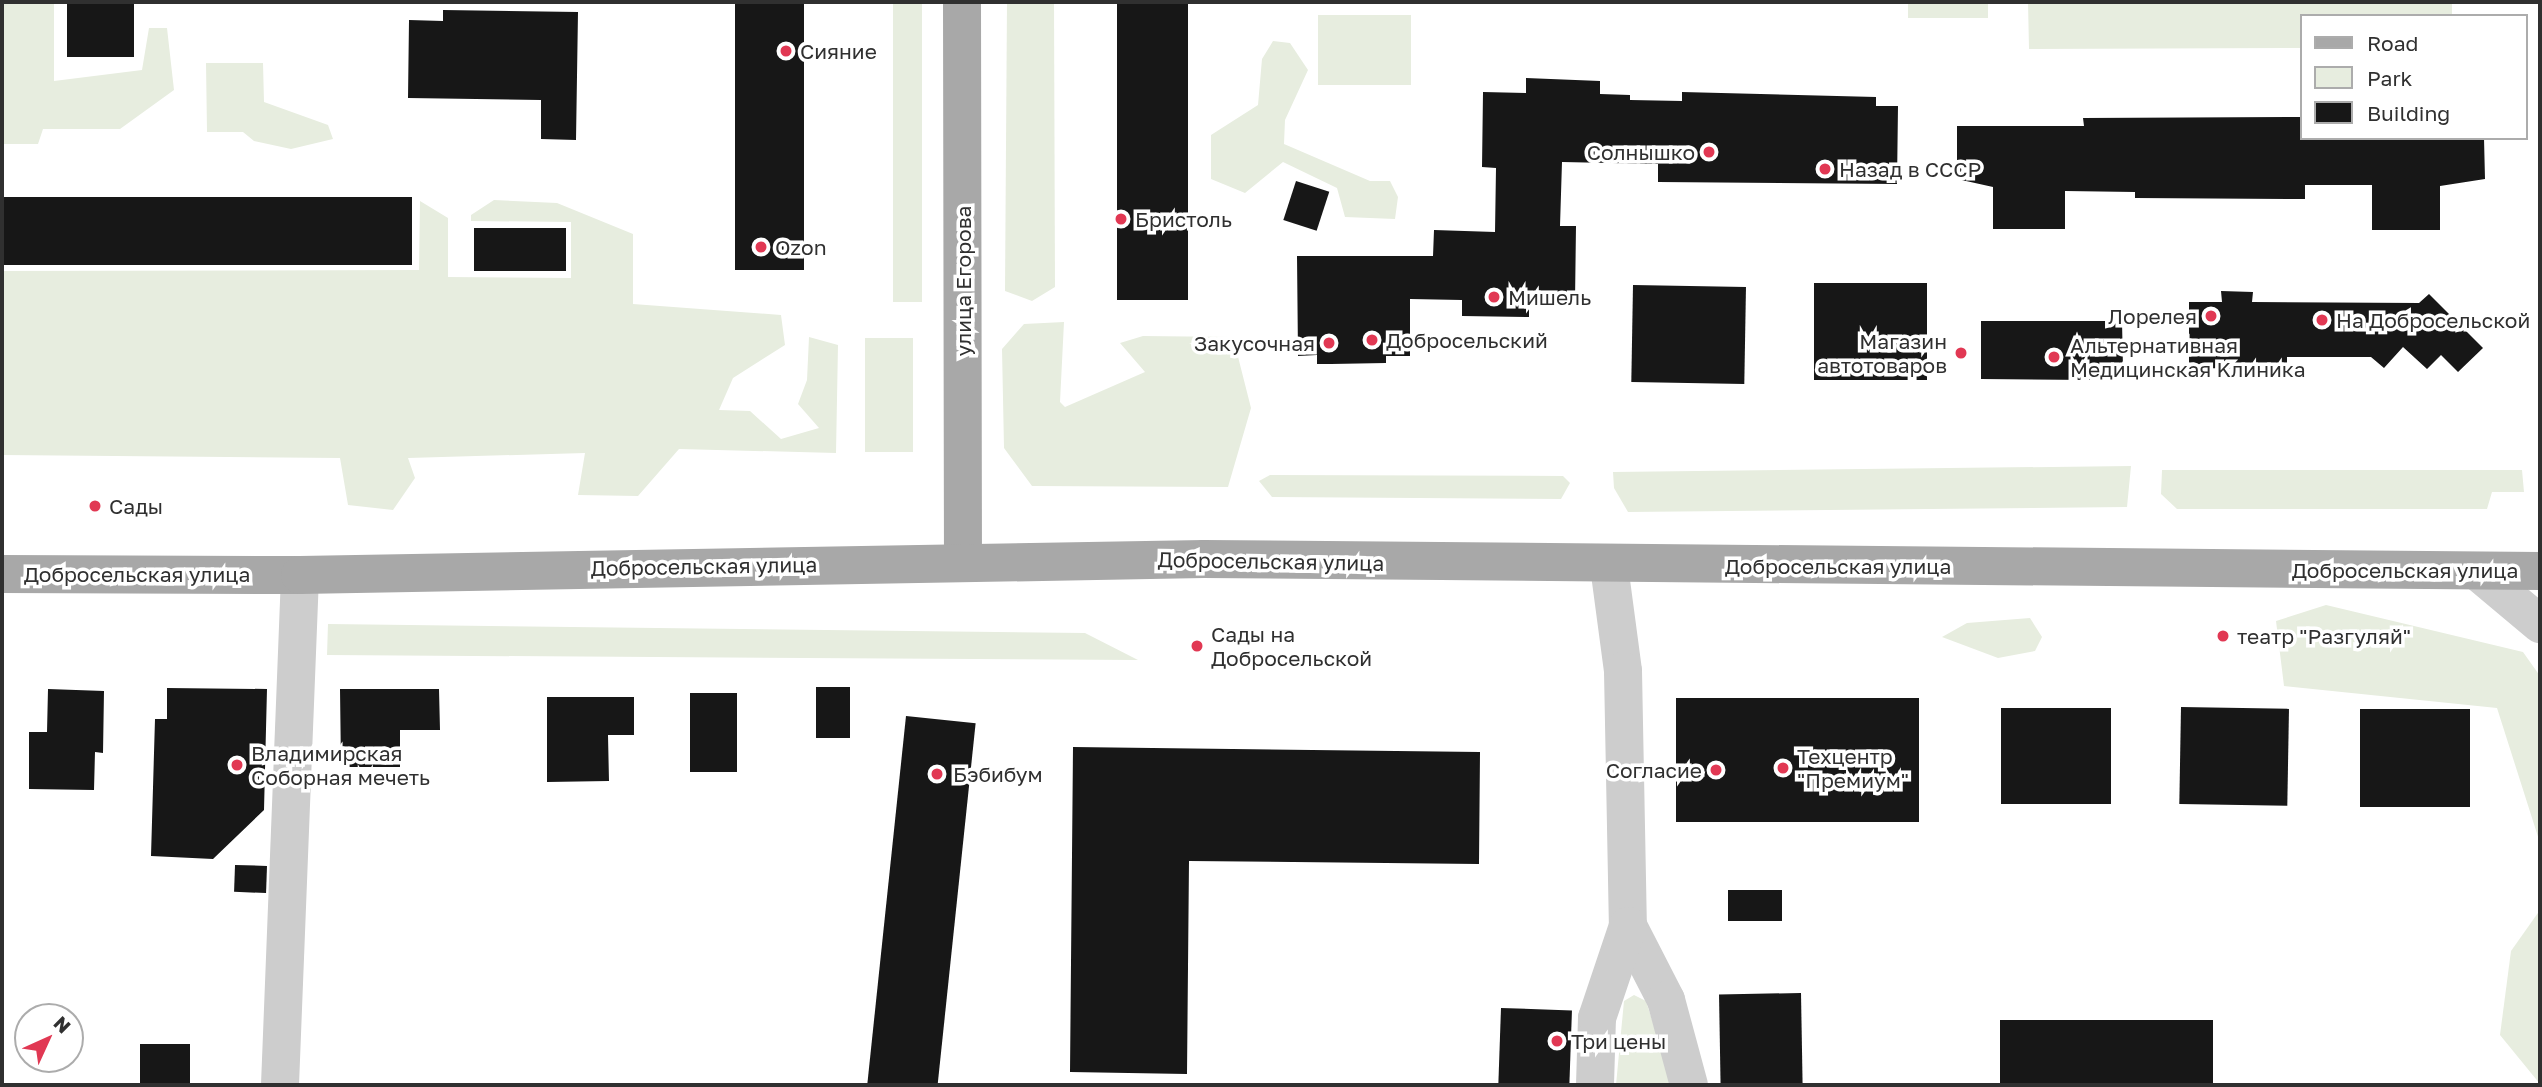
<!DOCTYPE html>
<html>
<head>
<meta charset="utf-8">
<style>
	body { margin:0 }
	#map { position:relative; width:2542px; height:1087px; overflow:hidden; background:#fff; font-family:"Golos Text",sans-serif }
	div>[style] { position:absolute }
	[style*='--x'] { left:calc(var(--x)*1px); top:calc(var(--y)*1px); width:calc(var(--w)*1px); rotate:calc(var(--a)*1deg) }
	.green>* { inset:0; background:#e7eddf; transform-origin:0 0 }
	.building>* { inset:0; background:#171717; transform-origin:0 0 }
	.minor>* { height:38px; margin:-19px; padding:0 19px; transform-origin:19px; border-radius:19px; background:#cdcdcd }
	.major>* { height:38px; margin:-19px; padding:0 19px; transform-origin:19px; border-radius:19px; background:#a8a8a8 }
	.dots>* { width:19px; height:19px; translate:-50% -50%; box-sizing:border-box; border:4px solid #fff; border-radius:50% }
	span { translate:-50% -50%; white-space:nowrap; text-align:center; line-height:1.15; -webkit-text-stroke:7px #fff; paint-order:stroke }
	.poi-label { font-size:21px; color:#303030 }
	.left { translate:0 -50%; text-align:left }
	.right { translate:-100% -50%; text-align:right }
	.street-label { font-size:21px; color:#303030 }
	.frame { position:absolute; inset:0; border:4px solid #303030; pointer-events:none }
	.legend { position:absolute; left:2300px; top:14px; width:228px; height:126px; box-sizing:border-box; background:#fff; border:2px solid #acacac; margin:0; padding:9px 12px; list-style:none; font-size:21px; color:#303030 }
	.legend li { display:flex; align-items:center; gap:14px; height:35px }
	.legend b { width:35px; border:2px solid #acacac }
	.north { position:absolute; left:14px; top:1003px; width:70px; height:70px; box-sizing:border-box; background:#fff; border:2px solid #acacac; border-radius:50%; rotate:45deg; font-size:19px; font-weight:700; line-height:28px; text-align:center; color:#303030 }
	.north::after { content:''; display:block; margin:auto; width:24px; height:32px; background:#e13853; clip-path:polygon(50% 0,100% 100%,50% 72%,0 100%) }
</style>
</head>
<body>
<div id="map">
	<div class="green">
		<div style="clip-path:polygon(2px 2px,54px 2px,54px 81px,142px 70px,149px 28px,167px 28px,174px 90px,120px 129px,43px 129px,38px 144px,2px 144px)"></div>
		<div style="left:893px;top:2px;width:29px;height:300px"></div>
		<div style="clip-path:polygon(1007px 2px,1054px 2px,1055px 287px,1032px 301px,1005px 291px)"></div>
		<div style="left:1908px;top:2px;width:80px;height:16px"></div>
		<div style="clip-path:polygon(2028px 2px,2452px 2px,2452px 16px,2302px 16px,2302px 48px,2029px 49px)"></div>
		<div style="left:1318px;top:15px;width:93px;height:70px"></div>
		<div style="clip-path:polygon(1273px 41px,1290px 43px,1308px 70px,1285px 120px,1284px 144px,1370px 181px,1390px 181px,1398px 197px,1395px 219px,1345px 217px,1337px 188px,1283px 162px,1245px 193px,1211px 179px,1211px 135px,1258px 105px,1262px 59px)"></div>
		<div style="clip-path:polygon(206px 63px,263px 63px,264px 102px,328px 125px,333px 139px,291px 149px,254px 141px,243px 132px,207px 132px)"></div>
		<div style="clip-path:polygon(494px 200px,557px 203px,633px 234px,633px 304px,781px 315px,785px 345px,733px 378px,719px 410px,750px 411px,781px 439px,819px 428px,798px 404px,807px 380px,809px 337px,838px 345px,836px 453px,679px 449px,638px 496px,578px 495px,585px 453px,408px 458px,415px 478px,393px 510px,348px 505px,340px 458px,2px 455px,2px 271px,419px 270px,420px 201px,448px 218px,448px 277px,571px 278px,571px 222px,471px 221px,471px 215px)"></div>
		<div style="clip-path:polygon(1064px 322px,1060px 402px,1065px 407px,1145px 372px,1120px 343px,1143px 336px,1233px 337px,1251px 408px,1228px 487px,1032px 486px,1004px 448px,1002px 349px,1024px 324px)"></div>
		<div style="left:865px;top:338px;width:48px;height:114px"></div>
		<div style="clip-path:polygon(2131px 466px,2127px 507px,1628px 512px,1614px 488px,1613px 472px)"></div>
		<div style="clip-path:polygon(2162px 470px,2522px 470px,2524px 492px,2492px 492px,2487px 509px,2177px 509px,2161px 494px)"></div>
		<div style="clip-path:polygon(1270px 475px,1563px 476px,1570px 483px,1561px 499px,1272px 497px,1259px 481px)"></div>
		<div style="clip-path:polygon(2326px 605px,2523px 652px,2540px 676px,2540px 843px,2497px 708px,2284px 686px,2276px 621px)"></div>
		<div style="clip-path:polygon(2030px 618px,2042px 637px,2035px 651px,1998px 658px,1942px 637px,1967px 623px)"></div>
		<div style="clip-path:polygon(328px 624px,1085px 633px,1138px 660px,327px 655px)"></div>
		<div style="clip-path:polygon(2540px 910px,2540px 1084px,2500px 1035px,2511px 951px)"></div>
		<div style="clip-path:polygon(1634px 995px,1646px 1001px,1673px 1085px,1616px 1085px,1624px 1001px)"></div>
	</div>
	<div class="building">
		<div style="left:67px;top:2px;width:67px;height:55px"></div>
		<div style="left:735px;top:2px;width:69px;height:268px"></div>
		<div style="left:1117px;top:2px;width:71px;height:298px"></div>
		<div style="clip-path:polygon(443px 10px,578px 12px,576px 140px,541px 139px,541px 100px,408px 98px,409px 20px,443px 21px)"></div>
		<div style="clip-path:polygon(1526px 78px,1600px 81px,1600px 94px,1630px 95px,1630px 100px,1682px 101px,1682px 92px,1876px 97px,1876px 106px,1898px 106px,1897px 184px,1658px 182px,1658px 164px,1562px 162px,1560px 226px,1576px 226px,1575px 302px,1529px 301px,1529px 317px,1462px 316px,1462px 300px,1410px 299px,1410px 356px,1386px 356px,1386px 363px,1331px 364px,1317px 364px,1317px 355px,1298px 356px,1297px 256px,1433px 256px,1434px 230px,1495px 232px,1496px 168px,1482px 167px,1483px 92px,1526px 93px)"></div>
		<div style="clip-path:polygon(2302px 117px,2302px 138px,2484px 138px,2485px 179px,2440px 186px,2440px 230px,2372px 230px,2372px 185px,2305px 185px,2305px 199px,2135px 198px,2135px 192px,2065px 191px,2065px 229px,1993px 229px,1993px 187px,1957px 179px,1957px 126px,2084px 126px,2083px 118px)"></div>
		<div style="left:1296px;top:181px;width:35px;height:41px;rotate:18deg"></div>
		<div style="left:2px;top:197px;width:410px;height:68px"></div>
		<div style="left:474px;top:228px;width:92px;height:43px"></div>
		<div style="left:1814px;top:283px;width:113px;height:97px"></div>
		<div style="left:1633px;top:285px;width:113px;height:97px;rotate:1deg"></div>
		<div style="clip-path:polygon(2221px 291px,2253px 292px,2252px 302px,2419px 303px,2429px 294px,2483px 348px,2458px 372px,2441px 355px,2427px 369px,2403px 347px,2384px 368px,2371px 357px,2287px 357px,2287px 369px,2189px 368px,2189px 302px,2222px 302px)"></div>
		<div style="clip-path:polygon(1981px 321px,2122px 321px,2123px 368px,2090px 367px,2090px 380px,1981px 379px)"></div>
		<div style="left:816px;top:687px;width:34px;height:51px"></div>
		<div style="clip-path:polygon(167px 688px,267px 689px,264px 810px,213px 859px,151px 856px,155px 719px,167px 719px)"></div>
		<div style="clip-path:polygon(48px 689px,104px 691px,103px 753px,95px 752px,94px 790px,29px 789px,29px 732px,47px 732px)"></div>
		<div style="clip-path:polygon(340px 689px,439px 689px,440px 730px,400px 730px,400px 767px,341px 767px)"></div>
		<div style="left:690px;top:693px;width:47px;height:79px"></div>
		<div style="clip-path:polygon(547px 697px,634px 697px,634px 735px,608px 735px,609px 781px,547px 782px)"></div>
		<div style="left:1919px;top:698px;width:124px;height:243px;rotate:90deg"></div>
		<div style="left:2181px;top:707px;width:108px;height:97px;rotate:1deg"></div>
		<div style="left:2001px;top:708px;width:110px;height:96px"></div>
		<div style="left:2360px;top:709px;width:110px;height:98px"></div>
		<div style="left:906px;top:716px;width:70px;height:371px;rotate:6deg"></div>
		<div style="clip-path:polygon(1073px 747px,1480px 752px,1479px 864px,1189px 861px,1187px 1074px,1070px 1072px)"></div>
		<div style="left:267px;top:866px;width:27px;height:32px;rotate:92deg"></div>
		<div style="left:1782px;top:890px;width:31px;height:54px;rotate:90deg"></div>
		<div style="left:1801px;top:993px;width:92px;height:82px;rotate:89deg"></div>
		<div style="left:1501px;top:1008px;width:71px;height:77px;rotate:2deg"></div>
		<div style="left:2213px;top:1020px;width:65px;height:213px;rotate:90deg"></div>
		<div style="left:190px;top:1044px;width:41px;height:50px;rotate:90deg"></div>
	</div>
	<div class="minor">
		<div style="--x:1609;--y:566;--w:106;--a:82.4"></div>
		<div style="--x:1623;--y:671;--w:255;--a:88.9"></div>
		<div style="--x:1628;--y:926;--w:83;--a:62.8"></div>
		<div style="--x:1666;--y:1000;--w:88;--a:74.9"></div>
		<div style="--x:2478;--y:572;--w:81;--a:40"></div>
		<div style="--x:280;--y:1085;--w:510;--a:-87.75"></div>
		<div style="--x:1595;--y:1085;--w:67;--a:-88.3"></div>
		<div style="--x:1597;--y:1018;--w:97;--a:-71.4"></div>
	</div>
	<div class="major">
		<div style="--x:962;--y:2;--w:558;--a:89.9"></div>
		<div style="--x:2;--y:574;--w:298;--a:0.2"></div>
		<div style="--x:300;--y:575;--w:904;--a:-1.01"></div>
		<div style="--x:1204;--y:559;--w:1336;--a:0.51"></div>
	</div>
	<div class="dots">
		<div style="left:786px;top:51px;background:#e13853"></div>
		<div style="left:1709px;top:152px;background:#e13853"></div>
		<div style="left:1825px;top:169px;background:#e13853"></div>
		<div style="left:1121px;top:219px;background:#e13853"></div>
		<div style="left:761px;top:247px;background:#e13853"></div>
		<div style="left:1494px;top:297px;background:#e13853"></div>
		<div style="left:2211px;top:316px;background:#e13853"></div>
		<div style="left:2322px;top:320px;background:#e13853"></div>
		<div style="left:1372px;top:340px;background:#e13853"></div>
		<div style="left:1329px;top:343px;background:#e13853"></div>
		<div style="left:1961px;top:353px;background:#e13853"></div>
		<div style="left:2054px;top:357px;background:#e13853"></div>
		<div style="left:95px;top:506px;background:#e13853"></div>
		<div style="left:2223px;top:636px;background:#e13853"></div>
		<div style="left:1197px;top:646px;background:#e13853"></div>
		<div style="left:237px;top:765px;background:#e13853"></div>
		<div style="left:1783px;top:768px;background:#e13853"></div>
		<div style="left:1716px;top:770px;background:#e13853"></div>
		<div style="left:937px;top:774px;background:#e13853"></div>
		<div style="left:1557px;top:1041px;background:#e13853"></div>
	</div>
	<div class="poi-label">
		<span class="left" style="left:800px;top:51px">Сияние</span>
		<span class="right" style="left:1695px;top:152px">Солнышко</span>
		<span class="left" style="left:1839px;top:169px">Назад в СССР</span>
		<span class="left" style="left:1135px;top:219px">Бристоль</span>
		<span class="left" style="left:775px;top:247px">Ozon</span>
		<span class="left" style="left:1508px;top:297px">Мишель</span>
		<span class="right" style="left:2197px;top:316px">Лорелея</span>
		<span class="left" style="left:2336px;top:320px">На Добросельской</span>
		<span class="left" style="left:1386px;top:340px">Добросельский</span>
		<span class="right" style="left:1947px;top:353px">Магазин<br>автотоваров</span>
		<span class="right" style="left:1315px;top:343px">Закусочная</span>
		<span class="left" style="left:2070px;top:357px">Альтернативная<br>Mедицинская Kлиника</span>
		<span class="left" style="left:109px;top:506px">Сады</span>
		<span class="left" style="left:1211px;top:646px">Сады на<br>Добросельской</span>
		<span class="left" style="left:2237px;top:636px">театр "Разгуляй"</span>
		<span class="left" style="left:251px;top:765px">Владимирская<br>Соборная мечеть</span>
		<span class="left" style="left:1797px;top:768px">Техцентр<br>"Премиум"</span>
		<span class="right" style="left:1702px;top:770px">Согласие</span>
		<span class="left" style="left:953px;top:774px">Бэбибум</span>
		<span class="left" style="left:1571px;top:1041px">Три цены</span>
	</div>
	<div class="street-label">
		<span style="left:963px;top:281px;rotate:-90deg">улица Егорова</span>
		<span style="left:1271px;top:561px;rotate:1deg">Добросельская улица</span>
		<span style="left:704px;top:566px;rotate:-1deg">Добросельская улица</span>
		<span style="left:1838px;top:566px">Добросельская улица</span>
		<span style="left:2405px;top:570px">Добросельская улица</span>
		<span style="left:137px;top:574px">Добросельская улица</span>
	</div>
	<div class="frame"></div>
	<ul class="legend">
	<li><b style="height:9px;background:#a8a8a8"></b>Road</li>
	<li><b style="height:19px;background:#e7eddf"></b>Park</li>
	<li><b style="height:19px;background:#171717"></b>Building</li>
	</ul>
	<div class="north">N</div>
</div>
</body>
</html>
